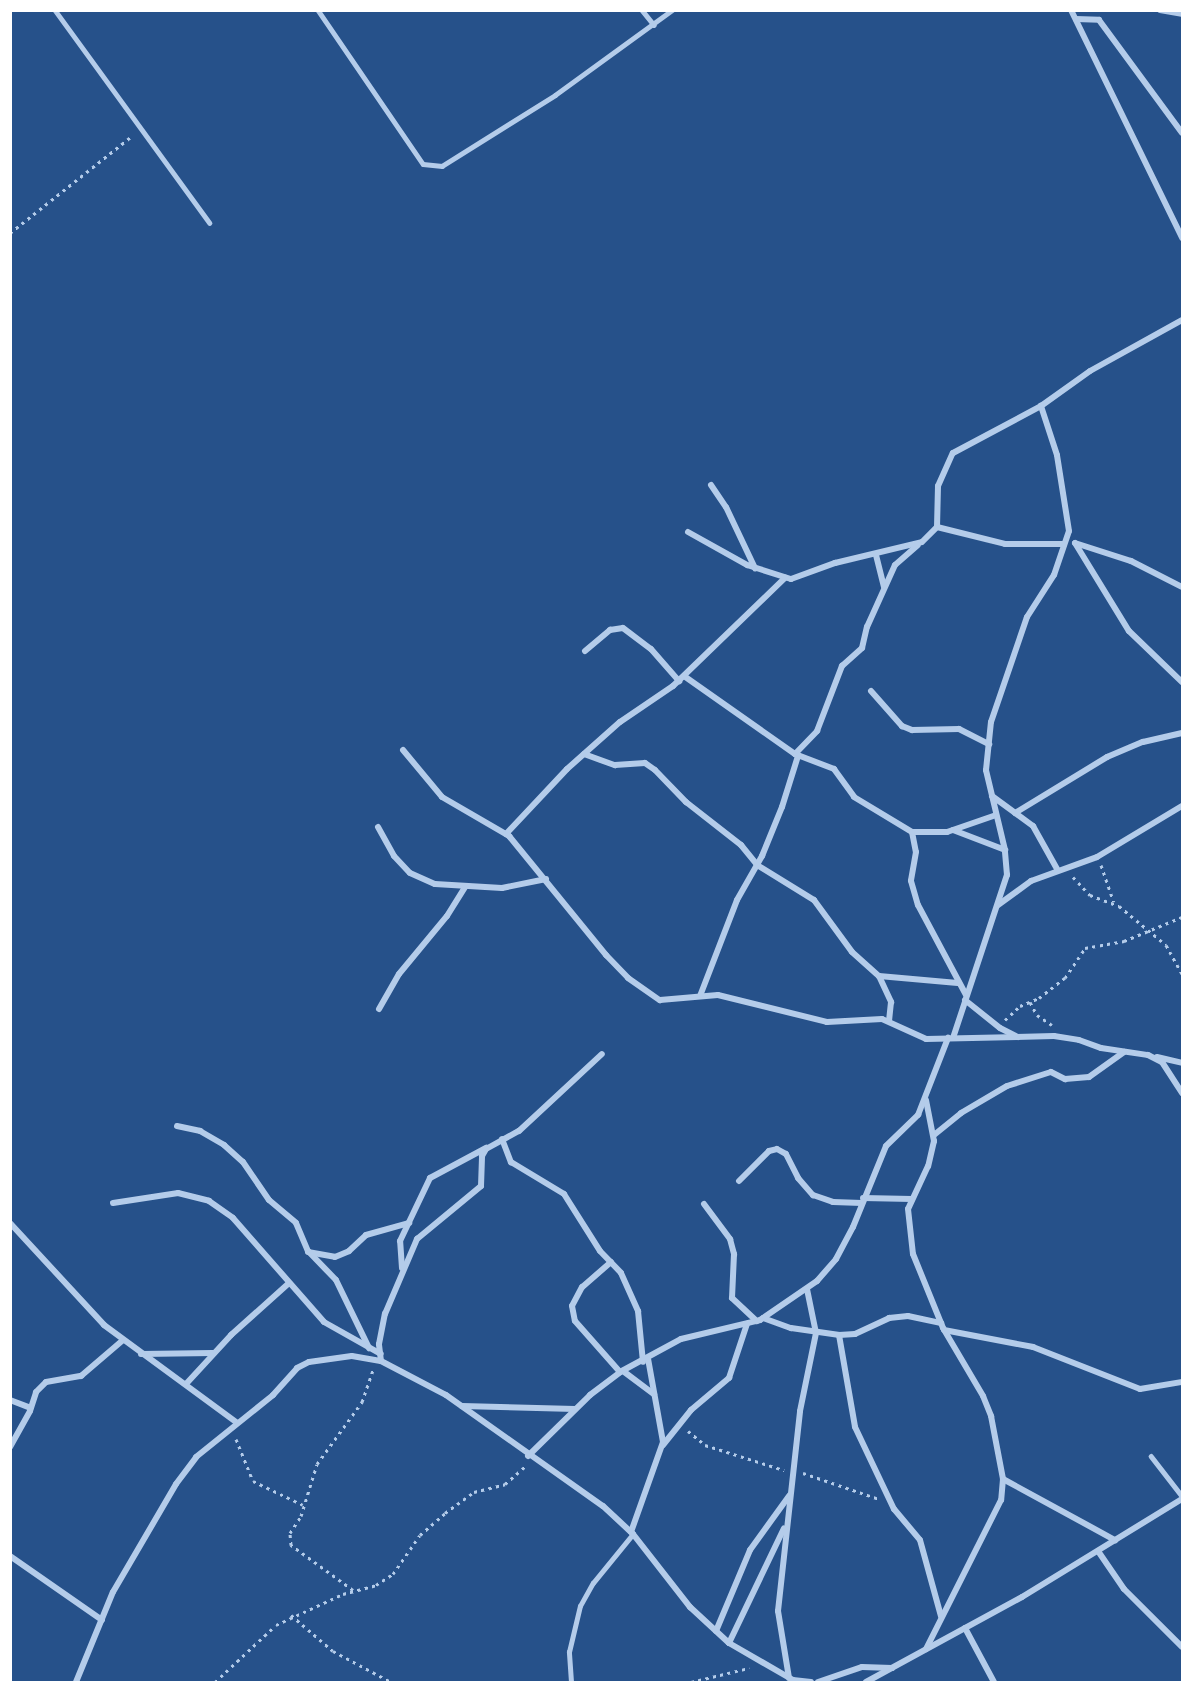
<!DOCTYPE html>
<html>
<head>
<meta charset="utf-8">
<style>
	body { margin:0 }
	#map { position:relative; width:1193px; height:1693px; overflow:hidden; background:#26518a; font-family:"IBM Plex Sans",sans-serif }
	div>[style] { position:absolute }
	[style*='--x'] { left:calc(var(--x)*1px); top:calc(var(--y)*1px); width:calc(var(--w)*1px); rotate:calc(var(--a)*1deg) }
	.path>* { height:3px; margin-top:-1.5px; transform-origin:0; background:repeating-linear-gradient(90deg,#b4ccea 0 3px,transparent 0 7.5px) }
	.lane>* { height:4.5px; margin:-2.25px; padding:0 2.25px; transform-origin:2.25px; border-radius:2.25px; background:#b4ccea }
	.street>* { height:6px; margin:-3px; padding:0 3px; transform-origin:3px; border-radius:3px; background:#b4ccea }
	span { translate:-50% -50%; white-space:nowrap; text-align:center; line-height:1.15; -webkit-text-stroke:4.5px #26518a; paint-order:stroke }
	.frame { position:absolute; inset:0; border:12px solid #fff; pointer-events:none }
</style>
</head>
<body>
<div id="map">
	<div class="path">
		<div style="--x:10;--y:233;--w:157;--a:-38.5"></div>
		<div style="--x:1101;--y:865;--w:39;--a:71"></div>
		<div style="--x:1073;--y:877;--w:25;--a:47"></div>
		<div style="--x:1090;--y:895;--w:31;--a:21"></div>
		<div style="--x:1119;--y:906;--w:61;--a:39.7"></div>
		<div style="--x:1166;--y:945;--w:33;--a:61"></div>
		<div style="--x:1030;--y:1002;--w:15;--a:62"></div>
		<div style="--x:1037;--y:1015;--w:18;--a:34"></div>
		<div style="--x:1005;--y:1020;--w:21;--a:-43"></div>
		<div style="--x:1020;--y:1006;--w:21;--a:-23"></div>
		<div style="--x:1039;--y:998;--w:33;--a:-38"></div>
		<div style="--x:1065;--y:978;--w:36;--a:-56"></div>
		<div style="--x:1085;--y:948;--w:40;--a:-10"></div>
		<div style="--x:1124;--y:941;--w:63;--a:-22.5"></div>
		<div style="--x:688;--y:1431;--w:22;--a:39"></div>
		<div style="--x:705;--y:1445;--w:83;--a:17.6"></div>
		<div style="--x:236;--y:1439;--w:45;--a:68"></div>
		<div style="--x:253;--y:1481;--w:55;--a:25.6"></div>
		<div style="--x:803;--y:1473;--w:80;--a:18.9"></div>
		<div style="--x:353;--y:1590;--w:77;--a:-144"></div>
		<div style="--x:291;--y:1545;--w:12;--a:-95"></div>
		<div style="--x:290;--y:1533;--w:20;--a:-57"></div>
		<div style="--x:301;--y:1516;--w:54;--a:-72.9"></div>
		<div style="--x:317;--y:1464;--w:77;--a:-54"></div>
		<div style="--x:362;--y:1402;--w:34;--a:-71"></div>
		<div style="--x:291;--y:1615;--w:55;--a:40.6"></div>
		<div style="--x:333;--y:1651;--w:66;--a:28.1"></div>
		<div style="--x:215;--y:1682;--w:83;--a:-43.1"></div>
		<div style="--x:276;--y:1625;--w:74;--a:-24.8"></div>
		<div style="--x:343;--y:1594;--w:34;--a:-15"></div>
		<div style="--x:376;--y:1585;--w:20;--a:-33"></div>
		<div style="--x:393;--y:1574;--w:47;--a:-55.3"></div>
		<div style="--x:420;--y:1535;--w:33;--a:-41"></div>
		<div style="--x:445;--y:1513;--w:36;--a:-36"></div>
		<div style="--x:474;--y:1492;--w:32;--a:-14"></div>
		<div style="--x:505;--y:1484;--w:29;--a:-41"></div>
		<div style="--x:691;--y:1682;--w:60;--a:-13.6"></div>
	</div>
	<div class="lane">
		<div style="--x:55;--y:10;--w:263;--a:54"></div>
		<div style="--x:318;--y:10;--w:186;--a:55.7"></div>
		<div style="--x:423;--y:164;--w:19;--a:6"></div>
		<div style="--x:442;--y:166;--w:133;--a:-32.1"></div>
		<div style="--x:555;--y:95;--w:145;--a:-36"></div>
		<div style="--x:642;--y:10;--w:19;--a:51"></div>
		<div style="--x:1151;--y:1456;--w:51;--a:52.2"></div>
		<div style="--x:571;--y:1682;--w:30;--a:-94"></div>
		<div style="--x:569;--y:1652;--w:47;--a:-76.6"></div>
		<div style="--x:580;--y:1606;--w:26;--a:-61"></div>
		<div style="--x:593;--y:1583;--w:63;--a:-50.8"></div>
	</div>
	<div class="street">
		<div style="--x:1071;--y:10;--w:254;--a:64"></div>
		<div style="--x:1160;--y:10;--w:22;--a:10"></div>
		<div style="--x:1076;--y:19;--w:23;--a:2"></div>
		<div style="--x:1099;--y:20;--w:140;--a:53.7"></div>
		<div style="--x:711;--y:485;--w:27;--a:56"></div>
		<div style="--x:726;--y:507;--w:68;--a:64.6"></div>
		<div style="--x:937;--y:527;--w:70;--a:14"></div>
		<div style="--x:1005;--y:544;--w:59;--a:0"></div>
		<div style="--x:688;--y:532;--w:68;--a:29.2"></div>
		<div style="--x:747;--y:565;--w:46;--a:17.7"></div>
		<div style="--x:791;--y:579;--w:47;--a:-20"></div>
		<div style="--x:835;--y:563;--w:89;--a:-13.6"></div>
		<div style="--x:922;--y:542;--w:21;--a:-45"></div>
		<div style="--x:937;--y:527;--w:41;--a:-88.6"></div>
		<div style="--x:938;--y:486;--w:36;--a:-66"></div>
		<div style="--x:953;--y:453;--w:100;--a:-28.1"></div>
		<div style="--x:1041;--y:406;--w:60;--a:-35.5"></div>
		<div style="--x:1090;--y:371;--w:105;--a:-29"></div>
		<div style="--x:1075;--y:543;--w:103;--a:58.5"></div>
		<div style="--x:1129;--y:631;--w:74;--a:43.9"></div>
		<div style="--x:1075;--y:543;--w:59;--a:17.8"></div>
		<div style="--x:1131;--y:561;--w:57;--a:27"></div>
		<div style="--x:876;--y:555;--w:33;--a:76"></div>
		<div style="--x:585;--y:651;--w:33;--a:-40"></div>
		<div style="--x:610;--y:630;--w:13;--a:-9"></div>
		<div style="--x:623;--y:628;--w:35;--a:37"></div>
		<div style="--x:651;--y:649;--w:43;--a:48.8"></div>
		<div style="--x:684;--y:676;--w:136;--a:35.1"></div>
		<div style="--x:795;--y:754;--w:42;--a:21"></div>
		<div style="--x:834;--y:769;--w:34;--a:54"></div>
		<div style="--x:854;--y:797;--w:68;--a:31.1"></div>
		<div style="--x:912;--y:832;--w:20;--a:79"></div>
		<div style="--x:916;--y:852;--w:29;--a:100"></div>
		<div style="--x:911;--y:881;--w:25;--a:74"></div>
		<div style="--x:918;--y:905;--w:102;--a:61.9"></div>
		<div style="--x:871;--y:691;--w:47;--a:48.5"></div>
		<div style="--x:902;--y:726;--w:11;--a:22"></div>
		<div style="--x:912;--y:730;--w:47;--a:-1.2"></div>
		<div style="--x:959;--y:729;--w:34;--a:27"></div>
		<div style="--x:403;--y:750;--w:61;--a:50.3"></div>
		<div style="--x:442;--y:797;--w:78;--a:30.2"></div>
		<div style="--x:509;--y:836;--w:154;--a:50.8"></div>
		<div style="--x:606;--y:955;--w:32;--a:46"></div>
		<div style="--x:628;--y:978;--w:39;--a:35"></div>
		<div style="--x:660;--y:1000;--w:58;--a:-4.9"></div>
		<div style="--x:718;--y:995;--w:112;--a:13.9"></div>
		<div style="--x:827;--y:1022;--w:55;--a:-3.1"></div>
		<div style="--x:882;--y:1019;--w:48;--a:24.4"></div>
		<div style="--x:926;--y:1039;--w:128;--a:-1.3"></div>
		<div style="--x:1054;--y:1036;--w:25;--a:9"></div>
		<div style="--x:1079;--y:1040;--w:23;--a:20"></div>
		<div style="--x:1101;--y:1048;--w:48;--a:8.5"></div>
		<div style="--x:1148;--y:1055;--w:16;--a:27"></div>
		<div style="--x:1162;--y:1062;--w:37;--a:57"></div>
		<div style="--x:584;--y:754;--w:33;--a:20"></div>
		<div style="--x:615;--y:765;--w:30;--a:-4"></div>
		<div style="--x:645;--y:763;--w:12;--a:35"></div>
		<div style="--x:655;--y:770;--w:45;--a:45.9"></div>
		<div style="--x:686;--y:802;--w:70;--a:38"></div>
		<div style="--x:741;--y:845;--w:26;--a:51"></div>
		<div style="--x:757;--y:865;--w:67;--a:31.6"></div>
		<div style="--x:814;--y:900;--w:64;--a:53.8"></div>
		<div style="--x:852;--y:952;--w:36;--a:42"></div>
		<div style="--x:879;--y:976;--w:79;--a:5.1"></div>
		<div style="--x:795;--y:754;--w:32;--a:-46"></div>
		<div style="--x:817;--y:731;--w:70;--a:-69"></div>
		<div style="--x:842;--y:666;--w:27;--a:-42"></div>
		<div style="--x:862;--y:648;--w:22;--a:-77"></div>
		<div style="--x:867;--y:627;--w:68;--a:-65.7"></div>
		<div style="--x:895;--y:565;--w:30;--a:-41"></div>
		<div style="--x:992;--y:796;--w:51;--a:36.2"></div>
		<div style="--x:1033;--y:826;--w:49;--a:60.8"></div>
		<div style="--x:1015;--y:813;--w:108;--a:-31.3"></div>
		<div style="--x:1107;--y:757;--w:39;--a:-23"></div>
		<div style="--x:1143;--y:742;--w:40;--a:-13"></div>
		<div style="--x:378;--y:827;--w:33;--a:61"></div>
		<div style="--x:394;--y:856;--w:23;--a:47"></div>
		<div style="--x:410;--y:873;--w:27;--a:24"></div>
		<div style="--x:435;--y:884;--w:67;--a:3.4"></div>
		<div style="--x:502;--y:888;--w:45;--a:-11.6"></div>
		<div style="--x:953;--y:830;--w:56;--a:21"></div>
		<div style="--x:912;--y:832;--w:35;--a:0"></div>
		<div style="--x:947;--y:832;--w:52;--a:-19.1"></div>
		<div style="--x:506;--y:834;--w:89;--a:-46.8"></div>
		<div style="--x:567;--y:769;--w:71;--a:-41.6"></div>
		<div style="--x:620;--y:722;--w:64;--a:-34.2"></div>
		<div style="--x:673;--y:686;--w:156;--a:-44"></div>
		<div style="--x:998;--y:905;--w:41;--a:-36"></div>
		<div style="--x:1031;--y:881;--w:70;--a:-20"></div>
		<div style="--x:1097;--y:857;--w:99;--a:-31"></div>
		<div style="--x:879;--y:976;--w:29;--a:65"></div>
		<div style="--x:891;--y:1002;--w:19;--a:96"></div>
		<div style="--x:700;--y:996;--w:103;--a:-68.9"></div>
		<div style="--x:737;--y:900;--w:51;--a:-60.4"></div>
		<div style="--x:762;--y:856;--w:53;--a:-67.8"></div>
		<div style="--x:782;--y:807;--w:53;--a:-72.6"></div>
		<div style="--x:965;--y:1000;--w:45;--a:38.7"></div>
		<div style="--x:1000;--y:1028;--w:20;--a:27"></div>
		<div style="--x:379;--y:1009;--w:40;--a:-60.3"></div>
		<div style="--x:399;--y:974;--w:75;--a:-50.4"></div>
		<div style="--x:447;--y:916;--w:34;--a:-58"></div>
		<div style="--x:953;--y:1038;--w:172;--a:-71.7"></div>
		<div style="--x:1007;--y:875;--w:25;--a:-95"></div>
		<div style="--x:1005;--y:850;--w:82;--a:-103.4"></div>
		<div style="--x:986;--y:770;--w:48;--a:-84.1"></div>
		<div style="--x:991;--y:722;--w:111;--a:-71.1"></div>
		<div style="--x:1027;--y:617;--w:50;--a:-57.3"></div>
		<div style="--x:1054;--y:575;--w:46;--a:-71.2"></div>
		<div style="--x:1069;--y:531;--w:77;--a:-99"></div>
		<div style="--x:1057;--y:455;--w:52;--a:-108.1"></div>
		<div style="--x:1157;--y:1057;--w:26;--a:13"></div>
		<div style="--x:926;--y:1100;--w:42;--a:79"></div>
		<div style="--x:934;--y:1141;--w:26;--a:103"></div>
		<div style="--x:928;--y:1166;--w:47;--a:114.9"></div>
		<div style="--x:908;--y:1209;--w:45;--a:83.7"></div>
		<div style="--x:913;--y:1254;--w:80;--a:67.9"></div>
		<div style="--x:943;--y:1328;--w:79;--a:59.5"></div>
		<div style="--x:983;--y:1396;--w:22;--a:68"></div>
		<div style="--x:991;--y:1416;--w:64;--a:79.2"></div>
		<div style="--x:1003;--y:1479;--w:21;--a:95"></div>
		<div style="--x:1001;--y:1500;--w:167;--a:116.7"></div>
		<div style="--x:177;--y:1126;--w:24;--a:12"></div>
		<div style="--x:200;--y:1131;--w:28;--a:30"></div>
		<div style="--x:224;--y:1145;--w:25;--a:42"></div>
		<div style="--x:243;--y:1162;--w:46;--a:55.6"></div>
		<div style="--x:269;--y:1200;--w:35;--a:40"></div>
		<div style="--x:296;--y:1223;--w:30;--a:67"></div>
		<div style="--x:308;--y:1251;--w:40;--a:46"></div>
		<div style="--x:336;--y:1280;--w:76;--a:64.1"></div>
		<div style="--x:934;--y:1135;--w:35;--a:-39"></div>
		<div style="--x:961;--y:1113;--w:53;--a:-30.4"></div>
		<div style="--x:1007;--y:1086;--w:46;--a:-17.7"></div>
		<div style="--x:1051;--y:1072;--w:16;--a:27"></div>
		<div style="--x:1065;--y:1079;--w:24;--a:-5"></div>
		<div style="--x:1089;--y:1077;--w:43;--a:-35.5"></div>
		<div style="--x:502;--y:1139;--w:25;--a:69"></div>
		<div style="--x:511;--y:1162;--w:62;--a:31.1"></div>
		<div style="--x:564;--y:1194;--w:67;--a:57.7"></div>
		<div style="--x:600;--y:1251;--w:30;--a:46"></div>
		<div style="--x:621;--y:1273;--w:42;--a:65.9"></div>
		<div style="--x:638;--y:1311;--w:51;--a:84.4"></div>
		<div style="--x:739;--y:1181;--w:42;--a:-45"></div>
		<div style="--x:769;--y:1151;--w:8;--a:-14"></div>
		<div style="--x:777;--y:1149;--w:10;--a:29"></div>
		<div style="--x:786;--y:1154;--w:27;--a:63"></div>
		<div style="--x:798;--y:1178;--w:23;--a:49"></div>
		<div style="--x:813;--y:1195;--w:21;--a:19"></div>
		<div style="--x:833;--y:1202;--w:29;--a:2"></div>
		<div style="--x:863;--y:1198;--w:49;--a:1.2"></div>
		<div style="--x:113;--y:1203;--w:66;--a:-8.7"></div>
		<div style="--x:178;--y:1193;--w:32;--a:14"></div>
		<div style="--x:209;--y:1201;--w:29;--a:35"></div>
		<div style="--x:233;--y:1218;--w:138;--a:48.8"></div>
		<div style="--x:324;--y:1322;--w:65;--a:29.3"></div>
		<div style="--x:704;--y:1204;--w:44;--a:53.4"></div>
		<div style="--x:730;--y:1239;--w:16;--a:75"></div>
		<div style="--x:734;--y:1254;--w:44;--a:92.6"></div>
		<div style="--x:732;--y:1298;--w:34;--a:43"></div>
		<div style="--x:10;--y:1223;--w:139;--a:47.3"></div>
		<div style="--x:104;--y:1325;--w:164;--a:36.3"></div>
		<div style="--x:308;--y:1252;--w:27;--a:10"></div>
		<div style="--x:335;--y:1257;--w:15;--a:-23"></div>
		<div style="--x:349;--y:1251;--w:23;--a:-43"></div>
		<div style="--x:366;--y:1235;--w:45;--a:-15.6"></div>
		<div style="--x:611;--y:1262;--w:38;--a:139"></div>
		<div style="--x:582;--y:1287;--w:21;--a:118"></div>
		<div style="--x:572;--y:1306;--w:15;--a:79"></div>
		<div style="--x:575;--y:1321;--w:68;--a:48.6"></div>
		<div style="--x:402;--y:1268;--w:27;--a:-94"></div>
		<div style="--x:400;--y:1241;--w:70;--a:-64.5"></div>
		<div style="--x:430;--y:1178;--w:64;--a:-28.2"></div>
		<div style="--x:763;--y:1318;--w:30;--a:20"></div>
		<div style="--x:791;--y:1328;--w:49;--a:8.3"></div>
		<div style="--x:839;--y:1335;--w:16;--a:-4"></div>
		<div style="--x:855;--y:1334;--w:38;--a:-25"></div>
		<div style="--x:889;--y:1318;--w:19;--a:-6"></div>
		<div style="--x:908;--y:1316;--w:34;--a:12"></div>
		<div style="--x:944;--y:1330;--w:91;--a:10.8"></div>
		<div style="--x:1033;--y:1347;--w:115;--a:21.4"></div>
		<div style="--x:1140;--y:1389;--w:43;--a:-9.5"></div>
		<div style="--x:839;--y:1335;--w:93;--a:80.1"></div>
		<div style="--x:855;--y:1427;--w:91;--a:64.6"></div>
		<div style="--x:894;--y:1509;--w:40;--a:50"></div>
		<div style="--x:920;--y:1540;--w:79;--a:74.6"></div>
		<div style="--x:141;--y:1354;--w:72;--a:-0.8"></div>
		<div style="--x:381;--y:1361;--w:17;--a:-97"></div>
		<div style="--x:379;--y:1344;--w:31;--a:-79"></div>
		<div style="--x:385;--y:1314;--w:82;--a:-66.9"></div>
		<div style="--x:417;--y:1239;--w:83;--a:-39.6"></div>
		<div style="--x:481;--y:1186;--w:30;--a:-88"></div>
		<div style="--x:482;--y:1156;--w:8;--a:-60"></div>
		<div style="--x:486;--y:1149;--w:38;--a:-29"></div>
		<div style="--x:519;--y:1131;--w:113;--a:-42.9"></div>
		<div style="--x:623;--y:1371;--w:39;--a:37"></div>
		<div style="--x:186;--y:1384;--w:67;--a:-47.4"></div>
		<div style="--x:231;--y:1335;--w:76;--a:-41.8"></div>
		<div style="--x:10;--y:1400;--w:22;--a:21"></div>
		<div style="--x:462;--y:1406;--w:113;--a:1.5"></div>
		<div style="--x:663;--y:1445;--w:45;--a:-51.3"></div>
		<div style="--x:691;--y:1410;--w:50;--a:-40.1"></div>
		<div style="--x:729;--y:1378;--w:57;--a:-71.6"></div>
		<div style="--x:10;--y:1447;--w:41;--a:-60.9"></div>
		<div style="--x:30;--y:1411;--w:20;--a:-72"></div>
		<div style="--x:36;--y:1392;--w:14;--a:-45"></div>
		<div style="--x:46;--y:1382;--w:36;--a:-10"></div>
		<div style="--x:81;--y:1376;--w:55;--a:-40.6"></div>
		<div style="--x:528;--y:1456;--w:87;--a:-44.5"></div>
		<div style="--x:590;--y:1395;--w:38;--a:-37"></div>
		<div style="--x:620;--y:1372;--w:69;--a:-28.4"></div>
		<div style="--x:681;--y:1339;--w:81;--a:-13.5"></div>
		<div style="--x:760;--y:1320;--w:69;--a:-34.4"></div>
		<div style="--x:817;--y:1281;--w:29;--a:-49"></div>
		<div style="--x:836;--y:1259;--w:36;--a:-62"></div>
		<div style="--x:853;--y:1227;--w:87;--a:-67.8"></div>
		<div style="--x:886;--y:1146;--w:45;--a:-44.1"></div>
		<div style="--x:918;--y:1115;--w:83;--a:-68.7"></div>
		<div style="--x:1003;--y:1479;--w:128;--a:28.6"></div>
		<div style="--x:631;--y:1532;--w:96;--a:-70.4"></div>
		<div style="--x:663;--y:1442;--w:84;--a:-100.2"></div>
		<div style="--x:1098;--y:1551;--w:46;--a:55.6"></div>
		<div style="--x:1124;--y:1589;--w:82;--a:45"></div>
		<div style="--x:10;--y:1556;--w:112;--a:34.8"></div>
		<div style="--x:965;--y:1628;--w:61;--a:61.8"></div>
		<div style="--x:716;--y:1631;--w:88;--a:-67.2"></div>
		<div style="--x:750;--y:1550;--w:67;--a:-54.2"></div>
		<div style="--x:729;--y:1643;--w:127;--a:-64.4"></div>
		<div style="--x:789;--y:1678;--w:68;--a:-99.3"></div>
		<div style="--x:778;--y:1611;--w:201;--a:-83.7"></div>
		<div style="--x:800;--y:1411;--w:80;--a:-78.4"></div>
		<div style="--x:816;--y:1333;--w:45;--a:-101.6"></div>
		<div style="--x:76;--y:1682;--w:97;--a:-67.7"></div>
		<div style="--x:113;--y:1592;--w:125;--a:-59.7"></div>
		<div style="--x:176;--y:1484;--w:34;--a:-53"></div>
		<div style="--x:196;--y:1457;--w:99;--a:-38.8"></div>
		<div style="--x:273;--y:1395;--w:36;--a:-48"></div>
		<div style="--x:297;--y:1368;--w:13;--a:-27"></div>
		<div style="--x:309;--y:1362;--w:43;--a:-7.9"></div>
		<div style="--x:352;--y:1356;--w:29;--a:10"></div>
		<div style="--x:381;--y:1361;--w:73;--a:27.6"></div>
		<div style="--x:446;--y:1395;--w:192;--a:35.3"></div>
		<div style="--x:603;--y:1506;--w:41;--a:43"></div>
		<div style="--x:633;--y:1534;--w:93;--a:52"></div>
		<div style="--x:690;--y:1607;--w:53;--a:42.7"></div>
		<div style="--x:729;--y:1643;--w:74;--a:30"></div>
		<div style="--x:793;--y:1680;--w:18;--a:6"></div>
		<div style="--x:818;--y:1682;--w:46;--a:-18.8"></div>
		<div style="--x:862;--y:1667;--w:30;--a:2"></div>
		<div style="--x:866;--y:1682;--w:178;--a:-28.6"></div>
		<div style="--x:1022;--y:1597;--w:188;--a:-31.5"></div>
	</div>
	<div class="frame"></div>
</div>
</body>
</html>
